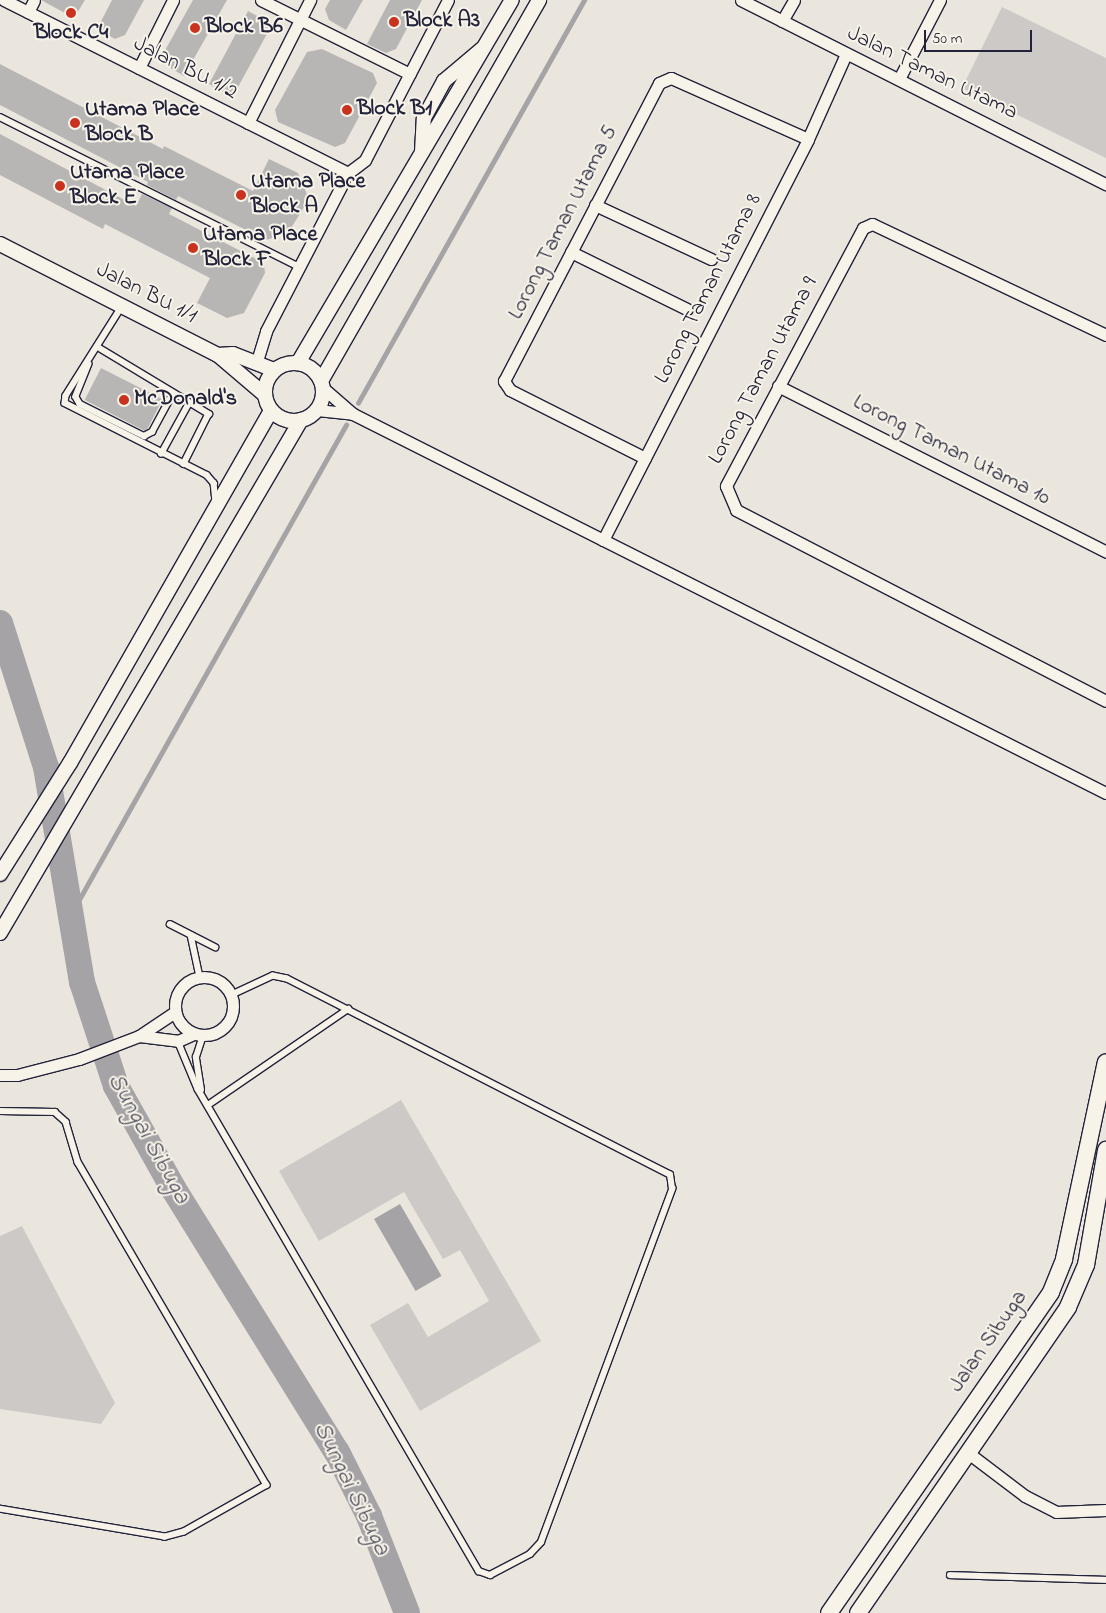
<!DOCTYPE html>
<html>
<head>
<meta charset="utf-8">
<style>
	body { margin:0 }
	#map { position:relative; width:1106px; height:1613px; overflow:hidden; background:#eae6de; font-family:"Indie Flower",sans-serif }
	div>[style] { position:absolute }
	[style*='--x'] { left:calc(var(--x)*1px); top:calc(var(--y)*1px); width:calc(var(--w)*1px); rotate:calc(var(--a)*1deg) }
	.green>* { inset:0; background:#cdc9c6 }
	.water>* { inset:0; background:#a6a3a6; transform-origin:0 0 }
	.stream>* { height:4.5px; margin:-2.25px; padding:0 2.25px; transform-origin:2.25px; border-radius:2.25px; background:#a6a3a6 }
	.river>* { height:26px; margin:-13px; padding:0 13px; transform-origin:13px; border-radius:13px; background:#a6a3a6 }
	.building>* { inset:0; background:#b8b6b5; transform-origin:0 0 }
	.roads { filter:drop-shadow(1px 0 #22223b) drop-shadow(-1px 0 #22223b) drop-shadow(0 1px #22223b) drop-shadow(0 -1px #22223b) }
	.service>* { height:5.5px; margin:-2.75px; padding:0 2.75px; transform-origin:2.75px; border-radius:2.75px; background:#f7f3e8 }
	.minor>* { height:11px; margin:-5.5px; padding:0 5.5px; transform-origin:5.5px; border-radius:5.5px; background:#f7f3e8 }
	.minor>.ring { margin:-5.5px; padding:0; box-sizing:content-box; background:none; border:11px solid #f7f3e8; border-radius:50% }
	.tertiary>* { height:14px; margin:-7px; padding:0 7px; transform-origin:7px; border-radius:7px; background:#f7f3e8 }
	.tertiary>.ring { margin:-7px; padding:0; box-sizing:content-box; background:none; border:14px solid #f7f3e8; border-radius:50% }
	.secondary>* { height:16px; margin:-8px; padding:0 8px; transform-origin:8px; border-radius:8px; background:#f7f3e8 }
	.dots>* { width:14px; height:14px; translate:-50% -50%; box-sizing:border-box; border:2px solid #f7f3e8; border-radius:50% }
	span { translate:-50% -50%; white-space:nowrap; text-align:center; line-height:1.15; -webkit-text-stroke:4px #f7f3e8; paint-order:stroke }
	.poi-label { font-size:22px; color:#22223b; font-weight:700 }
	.left { translate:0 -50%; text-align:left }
	.street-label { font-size:22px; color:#22223b }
	.water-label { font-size:24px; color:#504f60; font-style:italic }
	.scale { position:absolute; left:924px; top:30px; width:108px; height:22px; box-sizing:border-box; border:2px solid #22223b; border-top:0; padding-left:6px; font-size:15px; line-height:18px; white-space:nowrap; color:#22223b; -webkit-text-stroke:4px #f7f3e8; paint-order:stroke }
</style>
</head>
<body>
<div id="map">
	<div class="green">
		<div style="clip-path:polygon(1002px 7px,1106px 58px,1106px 158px,962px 88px)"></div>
		<div style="clip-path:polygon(401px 1100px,541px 1341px,420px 1411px,370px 1325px,408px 1303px,428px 1337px,489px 1301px,460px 1250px,443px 1259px,404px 1192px,319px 1241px,279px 1171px)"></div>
		<div style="clip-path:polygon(22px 1226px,115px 1403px,101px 1424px,0 1409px,0 1236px)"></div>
	</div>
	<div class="water">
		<div style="left:400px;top:1204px;width:83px;height:30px;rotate:60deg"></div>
	</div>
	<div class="stream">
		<div style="--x:358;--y:403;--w:462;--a:-60.7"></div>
		<div style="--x:71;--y:914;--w:561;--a:-60.65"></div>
	</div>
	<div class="river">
		<div style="--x:0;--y:623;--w:151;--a:72.3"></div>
		<div style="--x:46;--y:767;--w:218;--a:80.5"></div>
		<div style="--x:82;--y:982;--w:109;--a:71.9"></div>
		<div style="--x:116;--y:1086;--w:117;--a:60.8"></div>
		<div style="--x:173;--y:1188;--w:311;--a:58.2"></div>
		<div style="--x:337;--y:1452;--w:72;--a:63.4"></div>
		<div style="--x:369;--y:1516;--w:104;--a:68.6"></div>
	</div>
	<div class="building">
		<div style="clip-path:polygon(41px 0,85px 0,74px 18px)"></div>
		<div style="clip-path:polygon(112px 0,144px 0,125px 35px,115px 39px,97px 29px)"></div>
		<div style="clip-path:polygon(193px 0,227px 0,184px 76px,167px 66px,163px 54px)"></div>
		<div style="clip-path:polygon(330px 0,363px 0,346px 30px,329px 20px,325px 9px)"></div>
		<div style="clip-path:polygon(390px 0,422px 0,396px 49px,386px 53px,367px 44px)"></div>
		<div style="clip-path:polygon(248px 11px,265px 20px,269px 30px,237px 89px,227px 94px,209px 84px)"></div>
		<div style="clip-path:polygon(322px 49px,373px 73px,377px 83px,345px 143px,335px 147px,278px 122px,275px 110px,307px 52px)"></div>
		<div style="clip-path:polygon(0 64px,163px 149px,164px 146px,253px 191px,269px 159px,298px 173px,309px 199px,288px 233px,266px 240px,178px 196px,176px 200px,147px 185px,148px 182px,0 105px)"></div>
		<div style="clip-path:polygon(0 134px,136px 206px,142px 194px,172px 208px,169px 214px,264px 263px,265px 273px,244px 313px,227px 318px,197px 303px,210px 278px,105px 224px,103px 229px,0 175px)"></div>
		<div style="left:101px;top:368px;width:69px;height:36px;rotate:27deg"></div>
	</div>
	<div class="roads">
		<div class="service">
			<div style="--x:0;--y:117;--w:335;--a:26.6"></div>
			<div style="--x:122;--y:307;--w:105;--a:122.2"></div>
			<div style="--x:66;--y:396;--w:7;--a:98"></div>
			<div style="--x:65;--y:403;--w:159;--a:26.9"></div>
			<div style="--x:207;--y:475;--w:11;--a:49"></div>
			<div style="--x:214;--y:483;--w:18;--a:84"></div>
			<div style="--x:98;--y:347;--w:130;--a:31.1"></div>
			<div style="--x:209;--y:414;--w:56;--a:116.6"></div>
			<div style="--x:89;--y:364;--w:35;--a:112"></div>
			<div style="--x:76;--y:397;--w:8;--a:60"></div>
			<div style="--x:80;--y:404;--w:72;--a:26.6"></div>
			<div style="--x:144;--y:436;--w:9;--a:-27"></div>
			<div style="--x:152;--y:432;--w:42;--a:-61.6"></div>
			<div style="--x:161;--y:454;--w:58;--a:-61.2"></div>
			<div style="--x:170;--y:924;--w:51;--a:27.1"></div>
			<div style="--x:191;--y:935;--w:43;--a:77.9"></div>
			<div style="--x:178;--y:1041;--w:52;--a:67.4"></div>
			<div style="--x:198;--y:1089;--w:558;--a:59.76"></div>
			<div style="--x:479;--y:1571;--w:12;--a:20"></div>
			<div style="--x:490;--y:1575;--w:45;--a:-27.7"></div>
			<div style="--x:530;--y:1554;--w:16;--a:-47"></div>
			<div style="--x:541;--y:1542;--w:377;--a:-69.6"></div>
			<div style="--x:672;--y:1189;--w:14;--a:-98"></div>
			<div style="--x:670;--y:1175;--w:430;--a:-152.9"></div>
			<div style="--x:287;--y:979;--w:14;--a:-168"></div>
			<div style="--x:273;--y:976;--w:45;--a:155.1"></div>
			<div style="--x:201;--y:1090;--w:33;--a:-99"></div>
			<div style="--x:196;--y:1057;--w:23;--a:-72"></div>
			<div style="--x:208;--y:1105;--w:170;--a:-34.4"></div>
			<div style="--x:0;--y:1111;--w:55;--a:1"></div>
			<div style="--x:55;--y:1112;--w:15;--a:42"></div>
			<div style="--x:66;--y:1122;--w:42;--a:73.3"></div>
			<div style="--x:78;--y:1162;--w:374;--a:59.7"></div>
			<div style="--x:267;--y:1485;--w:95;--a:150.5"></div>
			<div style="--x:184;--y:1532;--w:20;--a:165"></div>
			<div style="--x:165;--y:1537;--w:167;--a:-170.4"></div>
			<div style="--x:950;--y:1575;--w:156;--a:1.8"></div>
		</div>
		<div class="minor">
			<div style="--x:4;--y:0;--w:385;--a:26.7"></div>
			<div style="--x:261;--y:0;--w:166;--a:26.4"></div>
			<div style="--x:741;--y:0;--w:409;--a:26.8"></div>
			<div style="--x:28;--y:12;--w:13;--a:-63"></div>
			<div style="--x:782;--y:21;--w:24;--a:-60"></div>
			<div style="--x:139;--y:68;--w:76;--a:-63.4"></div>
			<div style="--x:899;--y:79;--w:89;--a:-62.6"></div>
			<div style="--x:248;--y:123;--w:138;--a:-63.2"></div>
			<div style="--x:595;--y:205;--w:128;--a:25"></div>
			<div style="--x:571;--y:252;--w:129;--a:26.2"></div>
			<div style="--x:1106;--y:335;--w:259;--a:-154.6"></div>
			<div style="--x:872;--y:224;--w:10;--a:156"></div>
			<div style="--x:863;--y:228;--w:292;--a:118"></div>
			<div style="--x:726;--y:486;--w:26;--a:67"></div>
			<div style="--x:736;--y:510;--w:416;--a:27.3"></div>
			<div style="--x:257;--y:361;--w:31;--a:-73"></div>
			<div style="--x:266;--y:331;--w:178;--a:-62.6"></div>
			<div style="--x:348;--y:173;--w:21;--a:-37"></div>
			<div style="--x:365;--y:160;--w:180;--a:-62.6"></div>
			<div style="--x:778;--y:386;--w:368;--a:26.8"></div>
			<div style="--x:323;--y:388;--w:40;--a:41"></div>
			<div style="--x:353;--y:414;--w:843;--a:26.72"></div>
			<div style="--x:317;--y:410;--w:36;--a:6"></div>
			<div style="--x:645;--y:458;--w:151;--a:-153.3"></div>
			<div style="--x:510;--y:390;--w:11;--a:-124"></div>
			<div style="--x:504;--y:381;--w:336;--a:-62.5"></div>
			<div style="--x:659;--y:83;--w:13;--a:-23"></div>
			<div style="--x:671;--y:78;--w:150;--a:24"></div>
			<div style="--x:603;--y:540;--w:450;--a:-62.9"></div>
			<div style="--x:808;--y:139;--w:93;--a:-65.9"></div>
			<div class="ring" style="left:175px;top:977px;width:47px;height:47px"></div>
			<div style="--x:139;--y:1036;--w:39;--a:7"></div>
			<div style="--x:178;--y:1041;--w:17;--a:-24"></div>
			<div style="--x:0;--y:1075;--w:17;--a:0"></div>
			<div style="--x:17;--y:1075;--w:64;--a:-14.5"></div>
			<div style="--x:79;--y:1059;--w:64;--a:-21"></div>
			<div style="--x:139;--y:1036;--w:43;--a:-33.7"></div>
			<div style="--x:967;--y:1452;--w:73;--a:37.2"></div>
			<div style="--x:1025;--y:1496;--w:35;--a:27"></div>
			<div style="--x:1056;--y:1512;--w:50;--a:-2.3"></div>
		</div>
		<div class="tertiary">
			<div style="--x:422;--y:152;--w:34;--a:-87"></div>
			<div style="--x:424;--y:118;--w:42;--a:-61.6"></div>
			<div style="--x:444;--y:81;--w:50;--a:-40.1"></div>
			<div style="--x:0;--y:244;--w:245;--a:27"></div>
			<div style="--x:218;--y:355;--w:60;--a:40.3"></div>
			<div style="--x:218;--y:355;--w:15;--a:-4"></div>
			<div style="--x:233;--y:354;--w:44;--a:21.3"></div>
			<div class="ring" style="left:265px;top:363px;width:44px;height:44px"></div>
			<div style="--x:298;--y:363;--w:421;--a:-59.5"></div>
			<div style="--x:321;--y:381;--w:439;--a:-60.2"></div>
			<div style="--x:0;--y:874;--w:131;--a:-57.8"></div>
			<div style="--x:70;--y:763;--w:405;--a:-60.3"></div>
			<div style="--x:0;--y:933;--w:595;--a:-59.6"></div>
		</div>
		<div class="secondary">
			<div style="--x:829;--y:1613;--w:390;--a:-55.3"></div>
			<div style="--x:1051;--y:1292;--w:35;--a:-68"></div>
			<div style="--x:1064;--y:1259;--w:201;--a:-78"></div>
			<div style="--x:858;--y:1613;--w:371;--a:-55.5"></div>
			<div style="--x:1068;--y:1307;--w:46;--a:-66.8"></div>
			<div style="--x:1086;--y:1265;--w:117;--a:-80.1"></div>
		</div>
	</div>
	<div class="dots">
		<div style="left:71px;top:13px;background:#c8321e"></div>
		<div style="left:394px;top:22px;background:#c8321e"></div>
		<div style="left:195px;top:28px;background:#c8321e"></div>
		<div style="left:347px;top:110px;background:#c8321e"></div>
		<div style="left:75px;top:123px;background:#c8321e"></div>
		<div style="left:60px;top:186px;background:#c8321e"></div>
		<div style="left:241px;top:195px;background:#c8321e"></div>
		<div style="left:193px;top:248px;background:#c8321e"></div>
		<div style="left:124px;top:400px;background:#c8321e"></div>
	</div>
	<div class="poi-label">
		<span class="left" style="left:404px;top:22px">Block A3</span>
		<span class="left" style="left:205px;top:28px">Block B6</span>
		<span style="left:71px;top:34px">Block C4</span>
		<span class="left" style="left:85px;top:123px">Utama Place<br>Block B</span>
		<span class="left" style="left:357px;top:110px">Block B1</span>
		<span class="left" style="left:70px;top:186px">Utama Place<br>Block E</span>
		<span class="left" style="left:251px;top:195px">Utama Place<br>Block A</span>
		<span class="left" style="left:203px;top:248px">Utama Place<br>Block F</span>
		<span class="left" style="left:134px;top:400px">McDonald's</span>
	</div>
	<div class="street-label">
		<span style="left:185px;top:69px;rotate:27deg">Jalan BU 1/2</span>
		<span style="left:932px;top:74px;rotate:26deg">Jalan Taman Utama</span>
		<span style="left:564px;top:223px;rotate:-63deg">Lorong Taman Utama 5</span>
		<span style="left:709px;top:289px;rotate:-63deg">Lorong Taman Utama 8</span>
		<span style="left:146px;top:294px;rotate:27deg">Jalan BU 1/1</span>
		<span style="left:764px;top:371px;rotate:-62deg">Lorong Taman Utama 9</span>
		<span style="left:951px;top:451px;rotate:27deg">Lorong Taman Utama 10</span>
		<span style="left:989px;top:1342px;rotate:-55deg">Jalan Sibuga</span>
	</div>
	<div class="water-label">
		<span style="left:148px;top:1139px;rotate:61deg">Sungai Sibuga</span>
		<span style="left:351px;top:1489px;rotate:64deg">Sungai Sibuga</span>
	</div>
	<div class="scale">50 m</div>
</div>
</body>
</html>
